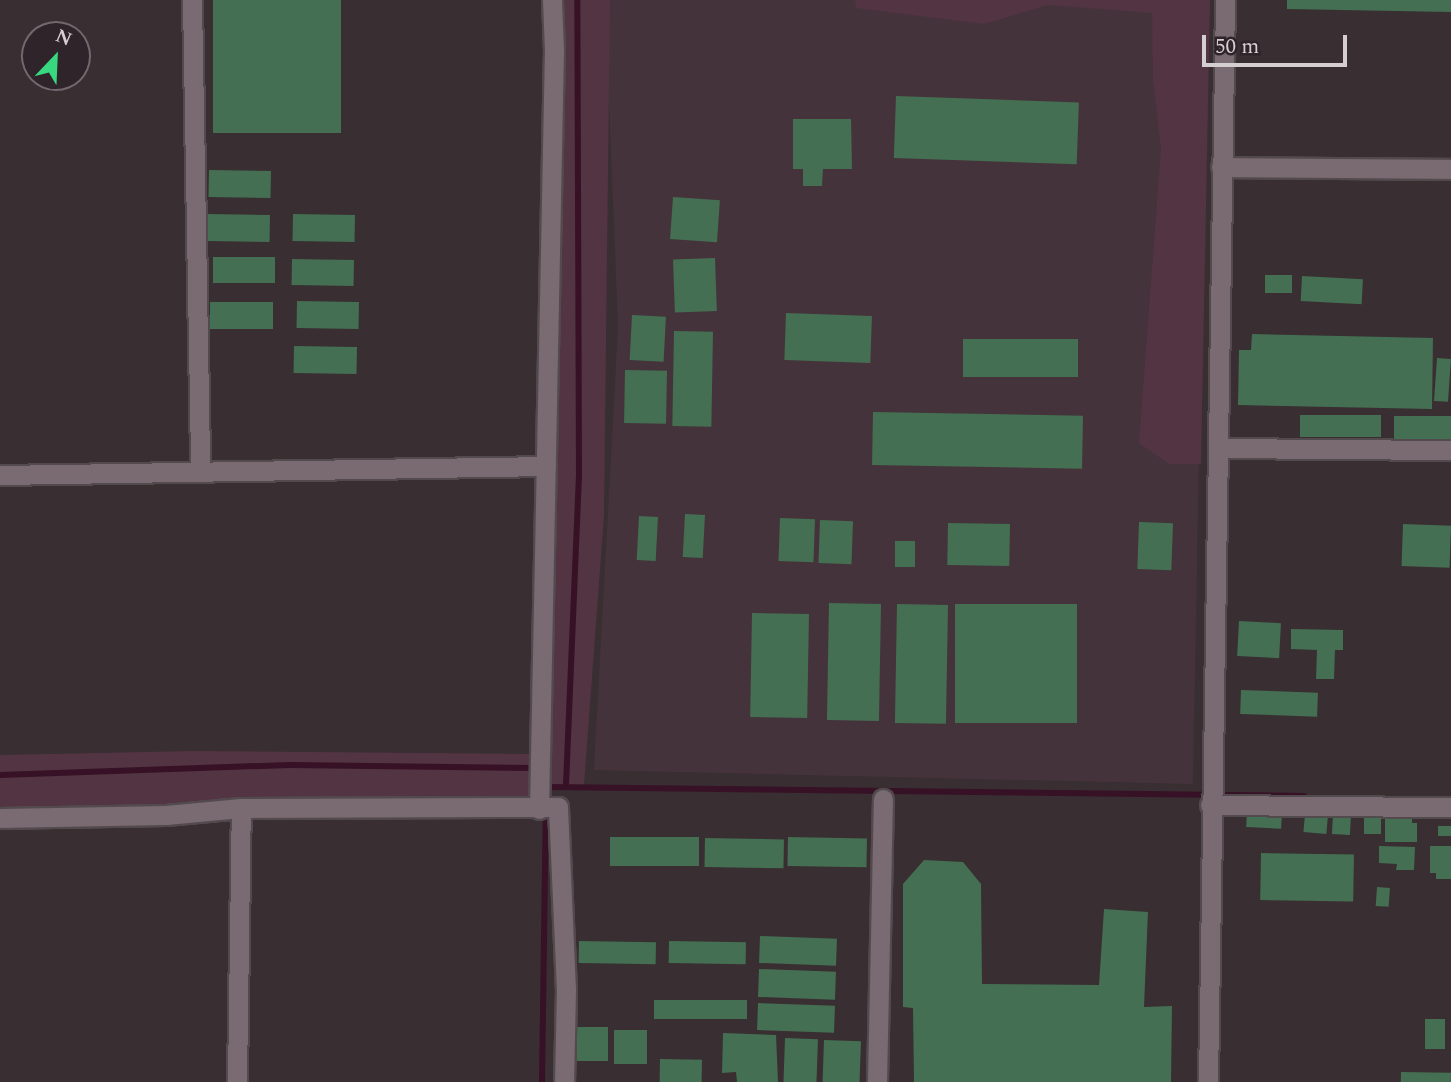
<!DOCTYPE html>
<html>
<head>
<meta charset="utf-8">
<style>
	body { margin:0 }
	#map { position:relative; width:1451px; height:1082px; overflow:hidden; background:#392e32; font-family:Spectral,serif }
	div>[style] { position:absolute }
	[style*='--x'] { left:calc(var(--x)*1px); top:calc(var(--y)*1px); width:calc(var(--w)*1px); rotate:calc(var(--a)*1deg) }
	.built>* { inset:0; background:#45333b }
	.green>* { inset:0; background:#533442 }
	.stream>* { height:6px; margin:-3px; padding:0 3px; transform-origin:3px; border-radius:3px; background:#371125 }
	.building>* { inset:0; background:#446f52; transform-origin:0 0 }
	.roads { filter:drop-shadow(2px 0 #534a4e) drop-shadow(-2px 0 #534a4e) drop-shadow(0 2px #534a4e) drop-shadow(0 -2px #534a4e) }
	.street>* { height:19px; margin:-9.5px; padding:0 9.5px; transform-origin:9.5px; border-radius:9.5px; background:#796b71 }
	span { translate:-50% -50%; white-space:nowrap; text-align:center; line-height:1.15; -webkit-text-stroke:5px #2f2429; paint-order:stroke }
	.north { position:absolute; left:21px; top:21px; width:70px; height:70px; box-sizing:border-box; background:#2f2429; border:2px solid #72686d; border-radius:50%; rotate:23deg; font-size:19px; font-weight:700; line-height:28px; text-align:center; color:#d6cfd2 }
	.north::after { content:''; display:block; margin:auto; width:24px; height:32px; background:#37d880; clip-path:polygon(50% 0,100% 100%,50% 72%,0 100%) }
	.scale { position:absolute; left:1202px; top:35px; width:145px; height:32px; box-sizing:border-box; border:4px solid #d6cfd2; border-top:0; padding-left:9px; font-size:21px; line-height:24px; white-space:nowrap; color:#d6cfd2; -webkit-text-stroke:5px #2f2429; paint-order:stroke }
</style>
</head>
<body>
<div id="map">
	<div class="built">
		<div style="clip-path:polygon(605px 0,1207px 0,1193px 784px,594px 770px,618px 328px)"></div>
	</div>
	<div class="green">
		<div style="clip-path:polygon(561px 0,610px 0,604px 516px,584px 785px,547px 787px)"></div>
		<div style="clip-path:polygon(855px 0,1210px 0,1201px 464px,1169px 464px,1139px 443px,1161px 148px,1153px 81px,1152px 13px,1048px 5px,984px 24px,856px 8px)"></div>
		<div style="clip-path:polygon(195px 751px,540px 754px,539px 802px,0 816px,0 755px)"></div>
	</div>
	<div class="stream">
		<div style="--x:0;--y:775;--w:290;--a:-2"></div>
		<div style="--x:290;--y:765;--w:246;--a:0.7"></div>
		<div style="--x:566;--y:785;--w:308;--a:-87.6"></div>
		<div style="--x:579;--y:477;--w:477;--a:-90.2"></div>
		<div style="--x:547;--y:787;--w:757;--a:0.68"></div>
		<div style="--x:542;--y:1082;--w:271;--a:-89.2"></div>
	</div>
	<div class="building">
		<div style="left:213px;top:0;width:128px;height:133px"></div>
		<div style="clip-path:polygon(1287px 0,1451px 0,1451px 12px,1287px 9px)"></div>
		<div style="left:896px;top:96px;width:183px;height:62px;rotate:2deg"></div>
		<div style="clip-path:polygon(793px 119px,851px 119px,852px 169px,823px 169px,822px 186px,803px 186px,803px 169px,793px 169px)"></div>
		<div style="left:209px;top:170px;width:62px;height:27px;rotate:1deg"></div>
		<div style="left:673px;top:197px;width:47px;height:42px;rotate:4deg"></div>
		<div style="left:208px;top:214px;width:62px;height:27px;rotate:1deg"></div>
		<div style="left:293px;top:214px;width:62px;height:27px;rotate:1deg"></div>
		<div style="left:213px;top:257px;width:62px;height:26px"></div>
		<div style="left:715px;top:258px;width:53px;height:42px;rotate:88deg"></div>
		<div style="left:292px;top:259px;width:62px;height:26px;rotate:1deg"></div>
		<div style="left:1265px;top:275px;width:27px;height:18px"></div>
		<div style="left:1302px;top:276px;width:61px;height:25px;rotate:3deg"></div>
		<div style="left:297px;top:301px;width:62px;height:27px;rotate:1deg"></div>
		<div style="left:210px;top:302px;width:63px;height:27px"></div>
		<div style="left:786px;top:313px;width:86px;height:47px;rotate:2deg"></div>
		<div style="left:632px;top:315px;width:34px;height:45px;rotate:3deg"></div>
		<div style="left:674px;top:331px;width:39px;height:95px;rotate:1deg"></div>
		<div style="clip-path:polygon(1252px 334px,1433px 338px,1432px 409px,1238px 405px,1239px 350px,1251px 350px)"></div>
		<div style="left:963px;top:339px;width:115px;height:38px"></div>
		<div style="left:294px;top:346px;width:63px;height:27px;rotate:1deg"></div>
		<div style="left:1437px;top:358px;width:14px;height:43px;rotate:4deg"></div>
		<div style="left:625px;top:370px;width:42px;height:53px;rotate:1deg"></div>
		<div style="left:873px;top:412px;width:210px;height:53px;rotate:1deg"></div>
		<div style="left:1300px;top:415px;width:81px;height:22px"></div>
		<div style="left:1394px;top:416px;width:57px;height:23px"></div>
		<div style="left:685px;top:514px;width:20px;height:43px;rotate:3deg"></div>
		<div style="left:639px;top:516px;width:19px;height:44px;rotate:3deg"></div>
		<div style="left:780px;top:518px;width:35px;height:43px;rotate:2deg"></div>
		<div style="left:820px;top:520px;width:33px;height:43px;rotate:2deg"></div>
		<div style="left:1139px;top:522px;width:34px;height:47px;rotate:2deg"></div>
		<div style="left:948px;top:523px;width:62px;height:42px;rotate:1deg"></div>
		<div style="left:1403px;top:524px;width:48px;height:42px;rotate:2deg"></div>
		<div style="left:895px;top:541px;width:20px;height:26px"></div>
		<div style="left:829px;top:603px;width:52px;height:117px;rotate:1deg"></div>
		<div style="left:897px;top:604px;width:51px;height:119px;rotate:1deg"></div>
		<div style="left:955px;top:604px;width:122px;height:119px"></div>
		<div style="left:752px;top:613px;width:57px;height:104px;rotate:1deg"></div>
		<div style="left:1239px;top:621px;width:42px;height:35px;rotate:3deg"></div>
		<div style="clip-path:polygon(1291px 629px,1343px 630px,1343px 650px,1335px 650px,1334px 679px,1316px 679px,1317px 650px,1291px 649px)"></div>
		<div style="left:1241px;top:690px;width:77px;height:24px;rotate:2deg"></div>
		<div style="left:1247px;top:811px;width:35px;height:16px;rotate:3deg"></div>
		<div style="clip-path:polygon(1385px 813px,1412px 813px,1412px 823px,1417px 823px,1417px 842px,1385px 842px)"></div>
		<div style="left:1305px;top:814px;width:23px;height:18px;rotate:5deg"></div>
		<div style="left:1333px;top:814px;width:18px;height:20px;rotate:3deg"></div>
		<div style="left:1381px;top:816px;width:18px;height:17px;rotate:90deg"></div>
		<div style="left:1438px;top:826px;width:13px;height:10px"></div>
		<div style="left:610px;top:837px;width:89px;height:29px"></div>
		<div style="left:788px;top:837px;width:79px;height:29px;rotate:1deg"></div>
		<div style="left:705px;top:838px;width:79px;height:29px;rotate:1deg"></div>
		<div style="clip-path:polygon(1379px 846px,1415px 847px,1414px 870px,1396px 870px,1397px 864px,1379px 863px)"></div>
		<div style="clip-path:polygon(1430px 846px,1451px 846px,1451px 879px,1436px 879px,1436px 873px,1430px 873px)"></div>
		<div style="left:1261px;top:853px;width:93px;height:47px;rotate:1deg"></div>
		<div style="clip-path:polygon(924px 860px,963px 862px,981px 884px,982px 984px,1099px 985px,1104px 909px,1148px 912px,1144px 1007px,1172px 1006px,1171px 1082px,914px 1082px,913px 1008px,903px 1007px,903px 884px)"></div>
		<div style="left:1377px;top:887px;width:13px;height:19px;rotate:4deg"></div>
		<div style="left:760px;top:936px;width:77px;height:27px;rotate:2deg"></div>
		<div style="left:579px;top:941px;width:77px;height:22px;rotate:1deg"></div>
		<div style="left:669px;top:941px;width:77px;height:22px;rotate:1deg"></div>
		<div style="left:759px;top:969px;width:77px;height:28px;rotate:2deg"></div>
		<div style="left:654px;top:1000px;width:93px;height:19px"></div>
		<div style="left:758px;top:1003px;width:77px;height:27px;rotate:2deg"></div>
		<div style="left:1425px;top:1019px;width:20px;height:30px"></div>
		<div style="left:575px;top:1027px;width:33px;height:34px"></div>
		<div style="left:614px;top:1030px;width:33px;height:34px"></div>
		<div style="clip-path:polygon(723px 1033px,776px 1035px,778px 1082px,737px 1082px,736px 1072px,722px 1073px)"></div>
		<div style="left:785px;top:1038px;width:33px;height:44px;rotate:2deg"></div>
		<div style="left:824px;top:1040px;width:37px;height:42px;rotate:2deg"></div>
		<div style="left:660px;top:1059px;width:42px;height:23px;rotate:1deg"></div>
		<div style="left:1401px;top:1072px;width:50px;height:10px;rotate:1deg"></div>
	</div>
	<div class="roads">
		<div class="street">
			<div style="--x:192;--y:0;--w:471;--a:89"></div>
			<div style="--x:1221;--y:167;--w:230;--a:0.5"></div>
			<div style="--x:1218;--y:448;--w:233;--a:0.5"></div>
			<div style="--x:0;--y:475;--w:546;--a:-0.94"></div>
			<div style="--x:1210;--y:805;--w:241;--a:0.5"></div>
			<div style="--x:539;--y:809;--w:759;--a:-88.87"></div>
			<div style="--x:554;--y:50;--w:50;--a:-92.3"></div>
			<div style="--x:0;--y:818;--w:166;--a:-1"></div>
			<div style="--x:166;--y:815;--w:75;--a:-5.3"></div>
			<div style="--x:241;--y:808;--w:317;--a:-0.2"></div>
			<div style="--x:558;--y:807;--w:182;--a:87.5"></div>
			<div style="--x:566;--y:989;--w:93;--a:91.2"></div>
			<div style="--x:237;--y:1082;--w:274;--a:-89.2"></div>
			<div style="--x:877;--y:1082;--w:283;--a:-88.8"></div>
			<div style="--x:1208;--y:1082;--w:1082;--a:-89.1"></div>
		</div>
	</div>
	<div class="north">N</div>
	<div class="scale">50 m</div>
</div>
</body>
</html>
